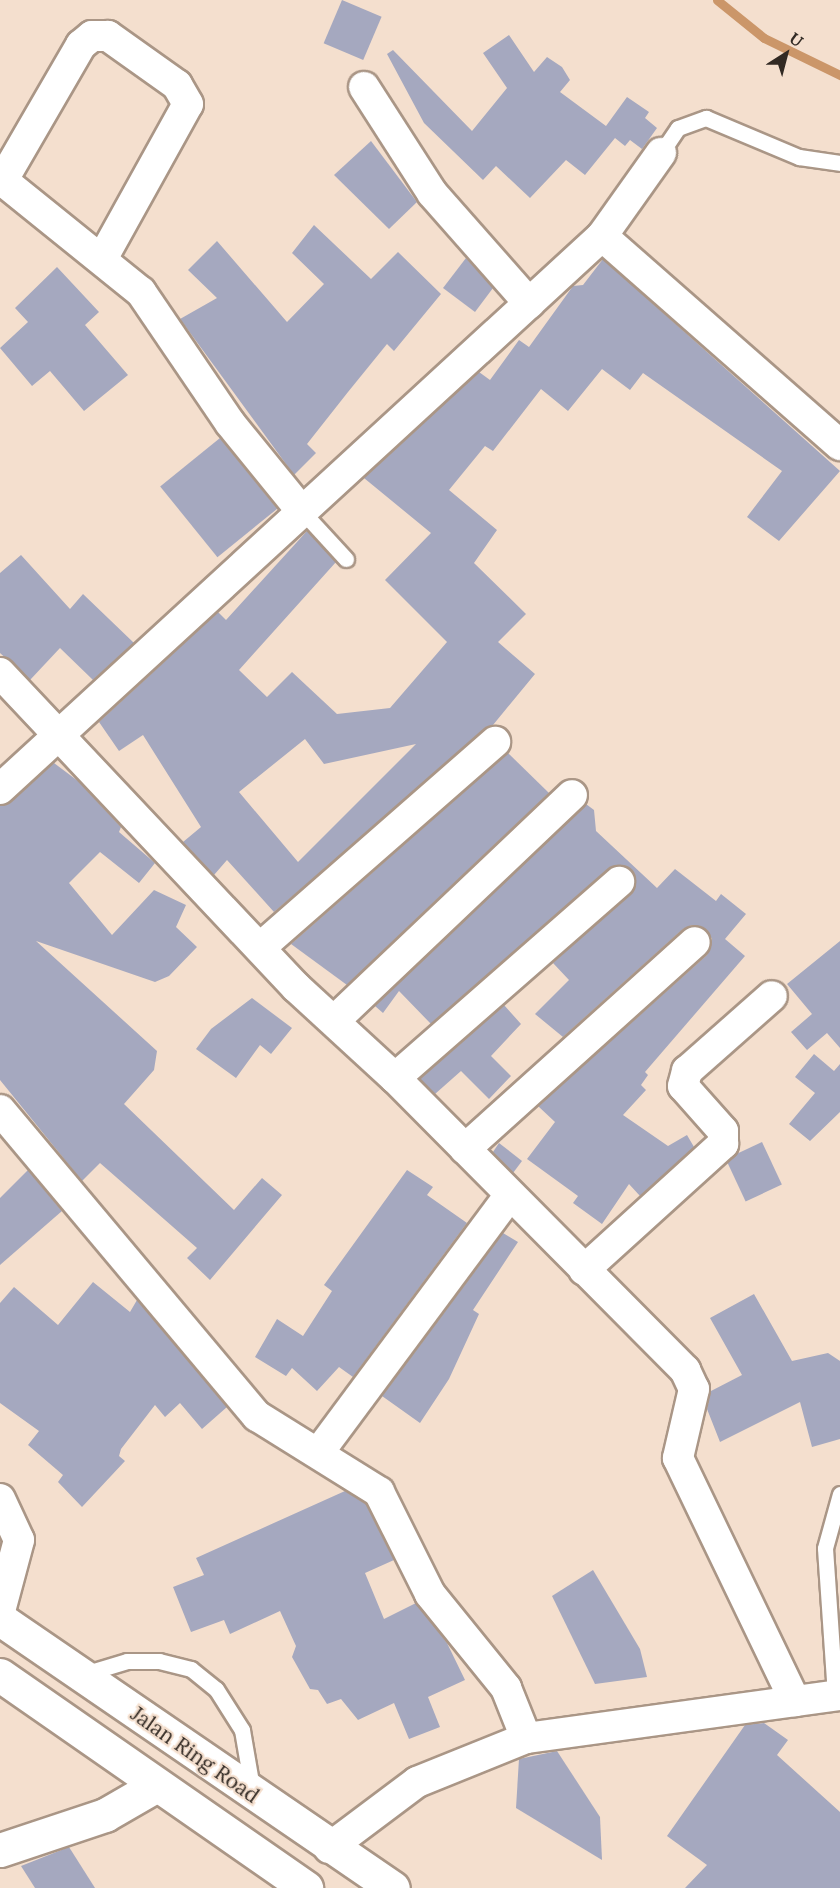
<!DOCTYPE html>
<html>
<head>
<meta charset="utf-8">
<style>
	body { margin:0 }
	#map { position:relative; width:840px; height:1888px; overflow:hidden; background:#f4dfce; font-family:Lora,serif }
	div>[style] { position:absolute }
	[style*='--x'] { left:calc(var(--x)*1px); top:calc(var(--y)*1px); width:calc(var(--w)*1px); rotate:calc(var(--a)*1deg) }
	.stream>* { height:9px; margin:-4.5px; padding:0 4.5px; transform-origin:4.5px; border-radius:4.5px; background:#cb9669 }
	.building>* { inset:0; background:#a5a8bf; transform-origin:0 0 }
	.roads { filter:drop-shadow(2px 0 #aa9686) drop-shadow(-2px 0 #aa9686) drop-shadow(0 2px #aa9686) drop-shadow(0 -2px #aa9686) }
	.lane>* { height:15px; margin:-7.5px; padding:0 7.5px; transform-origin:7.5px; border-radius:7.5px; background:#fff }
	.street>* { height:30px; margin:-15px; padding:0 15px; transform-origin:15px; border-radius:15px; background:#fff }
	.secondary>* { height:33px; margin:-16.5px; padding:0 16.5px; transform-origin:16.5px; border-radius:16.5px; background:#fff }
	.highway>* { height:33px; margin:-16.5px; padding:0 16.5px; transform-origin:16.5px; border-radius:16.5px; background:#fff }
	span { translate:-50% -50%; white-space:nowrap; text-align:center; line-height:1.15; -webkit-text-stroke:4.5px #f4dfce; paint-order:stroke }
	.street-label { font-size:21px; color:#322a24 }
	.north { position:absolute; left:756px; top:24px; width:60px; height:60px; -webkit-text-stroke:4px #f4dfce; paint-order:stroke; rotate:36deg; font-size:16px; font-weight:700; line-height:24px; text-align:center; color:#322a24 }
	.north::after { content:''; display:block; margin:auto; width:21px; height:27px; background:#322a24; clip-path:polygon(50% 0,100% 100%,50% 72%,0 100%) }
</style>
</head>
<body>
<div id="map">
	<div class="stream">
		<div style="--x:717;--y:0;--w:60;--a:39"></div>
		<div style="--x:764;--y:38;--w:85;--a:26"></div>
	</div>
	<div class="building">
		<div style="left:342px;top:0;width:43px;height:47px;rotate:23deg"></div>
		<div style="clip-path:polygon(509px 35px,534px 72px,547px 57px,562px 67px,570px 80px,560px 92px,606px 126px,627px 97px,649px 112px,645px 118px,657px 128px,642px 149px,630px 140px,625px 146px,615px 138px,585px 175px,566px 160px,530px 198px,496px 166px,483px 180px,424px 123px,387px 54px,393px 50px,472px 131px,507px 88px,483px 53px)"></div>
		<div style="clip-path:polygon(371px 141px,417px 202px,389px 229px,334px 175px)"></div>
		<div style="clip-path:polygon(314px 225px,371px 279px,398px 252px,441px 294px,394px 351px,387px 344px,348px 392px,307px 444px,316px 453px,294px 475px,180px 319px,217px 298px,188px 270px,217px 241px,287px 322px,324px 284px,292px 253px)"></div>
		<div style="clip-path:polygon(466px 258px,493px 288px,475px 312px,443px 288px)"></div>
		<div style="clip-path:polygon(evenodd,603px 259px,840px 471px,779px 541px,747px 517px,782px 471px,643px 373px,630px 390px,602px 369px,568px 411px,541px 389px,493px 451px,485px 446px,449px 490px,497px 530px,474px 563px,526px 614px,498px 642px,535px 674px,493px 725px,274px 912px,227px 860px,214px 875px,183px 842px,201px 827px,143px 735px,119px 751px,99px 722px,218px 612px,226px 620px,307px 531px,336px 562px,239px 670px,267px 697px,292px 672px,337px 714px,390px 708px,447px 642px,385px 580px,431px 533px,364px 478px,479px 372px,490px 380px,519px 340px,529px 347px,573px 286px,583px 285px,603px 259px,305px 739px,324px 764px,416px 744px,298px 862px,239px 792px,305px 739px)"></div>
		<div style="clip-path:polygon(57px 267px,99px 312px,85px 325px,128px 375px,84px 411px,50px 371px,32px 386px,0 348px,28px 322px,15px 308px)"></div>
		<div style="left:220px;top:438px;width:91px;height:77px;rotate:51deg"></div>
		<div style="clip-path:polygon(21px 555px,70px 609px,83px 594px,134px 643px,93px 680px,60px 648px,30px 680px,0 653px,0 573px)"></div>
		<div style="clip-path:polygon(508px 753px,549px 793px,347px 985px,291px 944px)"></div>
		<div style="clip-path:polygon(54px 763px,78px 781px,121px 827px,119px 832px,155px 863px,139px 883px,100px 852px,69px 883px,112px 935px,154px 890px,186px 905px,176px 927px,197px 947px,169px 976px,155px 982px,36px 941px,157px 1051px,154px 1070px,124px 1104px,234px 1210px,262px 1178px,282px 1195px,210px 1280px,187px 1258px,197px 1248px,100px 1163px,82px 1181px,0 1080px,0 806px)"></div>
		<div style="clip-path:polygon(586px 804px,594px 810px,596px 831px,657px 888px,675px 869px,716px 901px,721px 894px,746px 914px,725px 939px,745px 956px,645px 1072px,648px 1075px,641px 1085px,646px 1090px,623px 1115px,668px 1146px,687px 1135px,694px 1147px,640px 1196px,629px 1184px,602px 1224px,573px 1203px,578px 1196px,527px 1159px,555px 1122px,538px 1106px,707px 955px,712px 939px,707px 930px,692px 925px,683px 929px,563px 1037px,535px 1014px,569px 980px,553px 963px,635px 888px,632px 871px,615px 865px,431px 1024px,399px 991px,383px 1013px,375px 1006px)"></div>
		<div style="clip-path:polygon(840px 941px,840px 1048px,827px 1033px,807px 1050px,791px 1032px,812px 1014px,787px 984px)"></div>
		<div style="clip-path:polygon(252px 998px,292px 1028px,271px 1054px,260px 1045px,236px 1078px,196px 1049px,211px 1029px)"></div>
		<div style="clip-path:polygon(504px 1005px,521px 1024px,491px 1056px,511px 1076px,489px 1099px,461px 1071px,435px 1094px,420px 1079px)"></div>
		<div style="clip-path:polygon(814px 1054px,834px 1071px,840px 1064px,840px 1112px,810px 1141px,789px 1124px,815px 1093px,795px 1077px)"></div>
		<div style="left:762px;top:1142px;width:47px;height:40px;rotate:65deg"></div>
		<div style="clip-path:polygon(499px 1143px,522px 1161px,513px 1173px,493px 1152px)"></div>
		<div style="clip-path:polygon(28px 1170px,62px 1211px,0 1265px,0 1198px)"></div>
		<div style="clip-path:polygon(407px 1170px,433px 1187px,427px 1195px,467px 1223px,353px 1377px,339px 1367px,317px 1391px,292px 1368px,286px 1376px,255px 1357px,277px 1319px,303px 1336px,332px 1291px,324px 1285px)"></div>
		<div style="clip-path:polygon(503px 1233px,518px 1242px,473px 1310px,479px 1314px,449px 1379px,420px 1423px,382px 1396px)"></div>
		<div style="clip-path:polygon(93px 1282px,130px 1312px,137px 1300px,227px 1407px,202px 1429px,180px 1403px,165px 1417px,155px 1405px,121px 1449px,119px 1456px,125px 1461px,82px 1507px,58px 1482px,63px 1475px,28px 1445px,39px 1431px,0 1403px,0 1303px,14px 1287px,58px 1325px)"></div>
		<div style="clip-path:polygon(754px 1294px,792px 1361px,828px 1353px,840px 1361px,840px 1439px,812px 1447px,800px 1402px,720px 1442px,707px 1409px,711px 1391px,742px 1375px,710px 1318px)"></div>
		<div style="clip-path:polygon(345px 1491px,366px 1504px,394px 1560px,365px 1573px,384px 1619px,416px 1603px,447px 1643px,465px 1680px,428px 1697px,440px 1727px,409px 1739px,394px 1703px,358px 1720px,341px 1699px,327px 1704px,318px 1690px,310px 1689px,292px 1657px,296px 1646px,280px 1611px,230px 1634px,224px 1620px,191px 1632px,173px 1587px,204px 1575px,196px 1558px)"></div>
		<div style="clip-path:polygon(593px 1570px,640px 1649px,647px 1677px,595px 1684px,552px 1596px)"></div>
		<div style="clip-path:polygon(764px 1723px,788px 1740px,777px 1755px,840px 1812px,840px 1888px,685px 1888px,707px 1865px,667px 1836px,745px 1725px)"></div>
		<div style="clip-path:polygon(557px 1751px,600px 1817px,602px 1860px,516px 1808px,519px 1759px)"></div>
		<div style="clip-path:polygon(69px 1847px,95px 1888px,35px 1888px,21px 1866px)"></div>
	</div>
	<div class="roads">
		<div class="lane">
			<div style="--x:661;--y:153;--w:30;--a:-56"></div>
			<div style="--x:678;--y:128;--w:30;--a:-20"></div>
			<div style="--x:706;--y:118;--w:101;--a:22.8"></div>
			<div style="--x:799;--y:157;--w:41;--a:8.3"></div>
			<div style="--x:300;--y:509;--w:68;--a:47.4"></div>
			<div style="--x:84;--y:1674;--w:45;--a:-16.8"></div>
			<div style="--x:127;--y:1661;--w:32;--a:0"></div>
			<div style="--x:159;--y:1661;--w:33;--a:14"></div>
			<div style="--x:191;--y:1669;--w:32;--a:39"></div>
			<div style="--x:216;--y:1689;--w:49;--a:57.6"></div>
			<div style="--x:242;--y:1730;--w:59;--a:80.2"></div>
			<div style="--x:835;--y:1695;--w:147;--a:-93.9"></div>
			<div style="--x:825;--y:1548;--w:56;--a:-74.5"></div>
		</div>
		<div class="street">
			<div style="--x:364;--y:87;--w:126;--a:57.3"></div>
			<div style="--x:432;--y:193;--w:147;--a:48.6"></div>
			<div style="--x:602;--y:236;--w:317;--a:41.3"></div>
			<div style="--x:102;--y:259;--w:177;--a:-61"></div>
			<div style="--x:188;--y:104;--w:22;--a:-120"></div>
			<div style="--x:177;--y:85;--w:85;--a:-144.6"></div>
			<div style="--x:108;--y:36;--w:16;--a:180"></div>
			<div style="--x:92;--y:36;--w:14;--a:141"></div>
			<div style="--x:81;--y:45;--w:151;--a:120.1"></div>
			<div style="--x:5;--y:176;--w:8;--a:76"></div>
			<div style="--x:7;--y:184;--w:172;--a:38.9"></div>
			<div style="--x:141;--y:292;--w:158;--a:55.8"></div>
			<div style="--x:230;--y:423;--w:111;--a:50.9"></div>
			<div style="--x:0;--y:673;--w:432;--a:46.7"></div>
			<div style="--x:296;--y:987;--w:134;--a:42.6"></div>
			<div style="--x:395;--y:1078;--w:412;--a:45.2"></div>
			<div style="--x:685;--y:1370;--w:21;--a:65"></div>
			<div style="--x:694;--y:1389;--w:71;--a:103.1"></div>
			<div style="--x:678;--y:1458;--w:270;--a:64.3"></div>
			<div style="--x:0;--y:789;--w:817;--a:-42.57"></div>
			<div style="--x:602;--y:236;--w:102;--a:-54.6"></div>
			<div style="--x:262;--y:946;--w:310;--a:-41.2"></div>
			<div style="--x:334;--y:1021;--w:328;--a:-43.5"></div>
			<div style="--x:395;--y:1078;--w:298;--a:-41.2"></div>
			<div style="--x:0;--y:1110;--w:400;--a:50"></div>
			<div style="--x:257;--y:1416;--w:144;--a:31.9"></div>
			<div style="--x:379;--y:1492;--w:114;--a:63.4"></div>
			<div style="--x:430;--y:1594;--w:121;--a:51"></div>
			<div style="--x:506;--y:1688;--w:54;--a:68.2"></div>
			<div style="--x:465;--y:1149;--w:309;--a:-42"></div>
			<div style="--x:584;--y:1270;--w:188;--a:-42.2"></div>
			<div style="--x:723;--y:1144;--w:13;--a:-90"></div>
			<div style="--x:723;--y:1131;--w:60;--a:-131.6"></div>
			<div style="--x:683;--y:1086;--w:16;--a:-75"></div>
			<div style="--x:687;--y:1071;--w:113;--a:-41.4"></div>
			<div style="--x:319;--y:1452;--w:320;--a:-53.4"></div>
			<div style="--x:0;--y:1499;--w:45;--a:65.1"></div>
			<div style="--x:19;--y:1540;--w:73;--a:105"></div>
			<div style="--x:329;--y:1848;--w:110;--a:-36.9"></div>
			<div style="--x:417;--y:1782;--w:118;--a:-22"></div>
			<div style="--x:526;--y:1738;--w:317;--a:-7.8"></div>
		</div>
		<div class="secondary">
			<div style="--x:0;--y:1850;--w:111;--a:-18.4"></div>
			<div style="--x:105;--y:1815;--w:60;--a:-30"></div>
		</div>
		<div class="highway">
			<div style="--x:0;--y:1619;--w:476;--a:34.4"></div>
			<div style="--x:0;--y:1675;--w:373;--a:34.8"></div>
		</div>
	</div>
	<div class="street-label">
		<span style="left:195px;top:1755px;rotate:35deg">Jalan Ring Road</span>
	</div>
	<div class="north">U</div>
</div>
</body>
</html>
